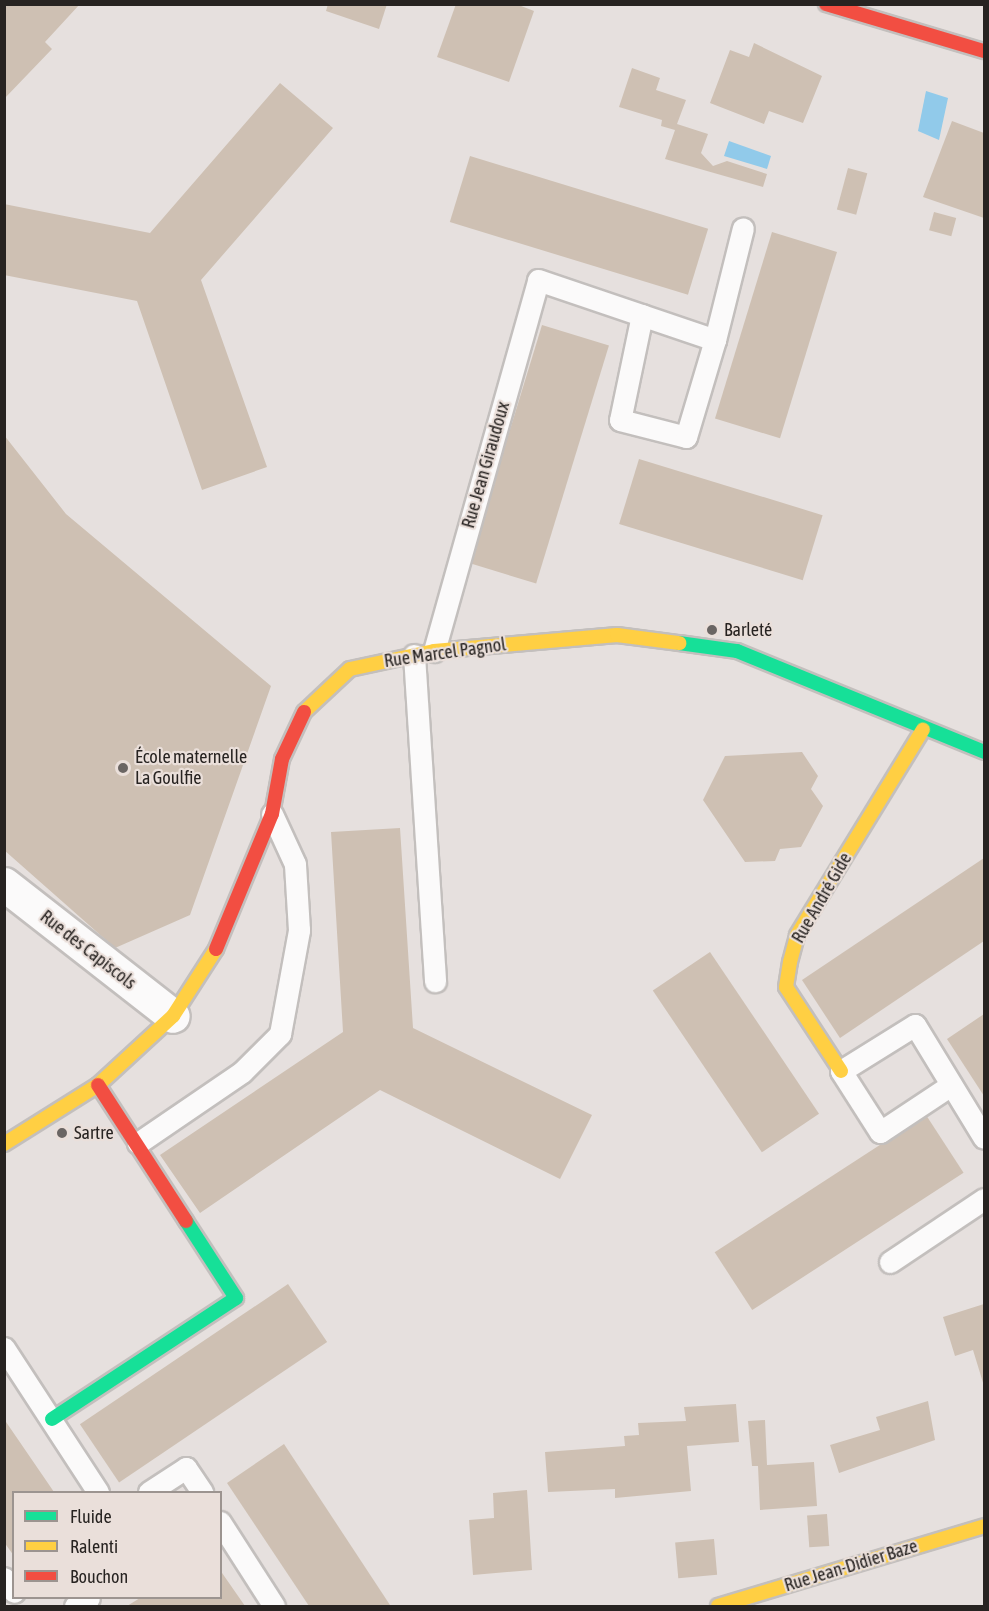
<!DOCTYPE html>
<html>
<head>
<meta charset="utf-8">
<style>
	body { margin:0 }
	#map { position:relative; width:989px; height:1611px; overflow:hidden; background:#e6e0de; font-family:"Asap Condensed",sans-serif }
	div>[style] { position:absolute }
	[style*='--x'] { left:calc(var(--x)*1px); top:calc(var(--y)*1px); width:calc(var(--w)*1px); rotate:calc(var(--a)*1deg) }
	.water>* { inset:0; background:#91caea }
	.building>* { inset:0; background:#cec0b3; transform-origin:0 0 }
	.roads { filter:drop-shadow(2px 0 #c3bfbd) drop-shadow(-2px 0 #c3bfbd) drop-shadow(0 2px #c3bfbd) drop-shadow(0 -2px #c3bfbd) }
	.lane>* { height:21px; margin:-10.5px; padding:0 10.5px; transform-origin:10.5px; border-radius:10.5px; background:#fbfafa }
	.street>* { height:33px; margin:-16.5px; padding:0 16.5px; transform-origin:16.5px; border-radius:16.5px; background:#fbfafa }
	.fast>* { height:14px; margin:-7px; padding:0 7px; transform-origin:7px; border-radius:7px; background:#16e098 }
	.slow>* { height:14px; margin:-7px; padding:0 7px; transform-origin:7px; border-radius:7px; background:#ffcf43 }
	.jam>* { height:14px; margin:-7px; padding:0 7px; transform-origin:7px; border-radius:7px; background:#f24e42 }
	.dots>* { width:16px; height:16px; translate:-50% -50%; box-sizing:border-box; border:3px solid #eadfda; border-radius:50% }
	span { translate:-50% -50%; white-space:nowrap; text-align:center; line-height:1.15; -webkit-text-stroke:4.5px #eadfda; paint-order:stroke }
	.street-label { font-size:18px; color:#272321 }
	.poi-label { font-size:18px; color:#272321 }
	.left { translate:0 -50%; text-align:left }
	.frame { position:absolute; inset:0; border:6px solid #272321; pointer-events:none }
	.legend { position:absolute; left:12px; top:1491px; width:210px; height:108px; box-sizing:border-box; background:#eadfda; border:2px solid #9c9490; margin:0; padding:8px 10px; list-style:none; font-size:18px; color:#272321 }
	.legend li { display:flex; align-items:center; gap:12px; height:30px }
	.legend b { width:30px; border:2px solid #9c9490 }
</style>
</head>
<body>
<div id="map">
	<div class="water">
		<div style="clip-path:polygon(926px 91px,948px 98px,939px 140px,918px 131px)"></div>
		<div style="clip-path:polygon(729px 141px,771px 156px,767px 169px,724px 156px)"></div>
	</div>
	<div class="building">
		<div style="clip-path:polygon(4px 4px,80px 4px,45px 42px,52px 49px,4px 99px)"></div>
		<div style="clip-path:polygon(328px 4px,387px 4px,379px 29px,326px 11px)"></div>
		<div style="clip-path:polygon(456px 4px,516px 4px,534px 11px,509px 82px,437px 57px)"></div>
		<div style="clip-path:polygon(754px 43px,822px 76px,803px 123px,769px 111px,764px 124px,710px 103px,730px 50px,749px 57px)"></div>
		<div style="clip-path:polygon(632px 68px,660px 78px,656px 90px,686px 100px,677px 124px,708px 134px,701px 153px,713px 166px,727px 161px,767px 174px,763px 187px,665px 159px,675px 130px,661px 126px,662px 120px,619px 107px)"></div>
		<div style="clip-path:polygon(280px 83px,333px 128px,201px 280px,267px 467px,202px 490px,137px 301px,4px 275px,4px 204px,150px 233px)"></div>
		<div style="clip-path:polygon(952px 121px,984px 133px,984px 218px,923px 197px)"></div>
		<div style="left:470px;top:156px;width:249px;height:69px;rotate:17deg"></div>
		<div style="left:848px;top:168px;width:20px;height:43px;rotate:15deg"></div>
		<div style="left:934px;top:212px;width:23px;height:19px;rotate:15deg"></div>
		<div style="left:772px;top:232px;width:68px;height:195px;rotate:17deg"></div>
		<div style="left:542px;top:325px;width:70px;height:249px;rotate:17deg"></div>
		<div style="clip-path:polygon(4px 435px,66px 514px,271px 686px,190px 915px,115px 948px,4px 850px)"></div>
		<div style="left:639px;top:459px;width:192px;height:68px;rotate:17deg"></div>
		<div style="clip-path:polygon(802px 752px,818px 776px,811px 789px,823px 806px,801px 847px,780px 849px,775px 861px,745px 862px,703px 800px,725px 756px)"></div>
		<div style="clip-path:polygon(400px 828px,413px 1028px,592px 1115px,560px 1179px,380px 1090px,200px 1213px,160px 1155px,343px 1032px,331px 832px)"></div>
		<div style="clip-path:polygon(984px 858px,984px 941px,840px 1038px,802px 980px)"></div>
		<div style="left:710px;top:952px;width:195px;height:69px;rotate:56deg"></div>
		<div style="clip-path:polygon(984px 1014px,984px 1096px,947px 1039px)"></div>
		<div style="left:926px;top:1115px;width:69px;height:252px;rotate:57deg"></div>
		<div style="left:288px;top:1284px;width:70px;height:251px;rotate:56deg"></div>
		<div style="clip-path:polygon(984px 1304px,984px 1386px,973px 1350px,955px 1356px,943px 1317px)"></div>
		<div style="clip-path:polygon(928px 1401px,935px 1440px,839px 1473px,830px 1445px,880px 1430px,876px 1417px)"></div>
		<div style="clip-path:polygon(736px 1404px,739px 1442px,687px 1446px,691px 1491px,615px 1498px,615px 1489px,548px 1492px,545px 1452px,625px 1446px,624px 1436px,639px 1435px,638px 1423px,686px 1421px,684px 1407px)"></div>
		<div style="clip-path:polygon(4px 1419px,54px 1492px,14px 1492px,14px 1556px,4px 1542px)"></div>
		<div style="clip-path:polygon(765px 1420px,767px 1465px,814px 1462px,817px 1506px,760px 1510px,758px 1466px,752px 1466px,748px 1421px)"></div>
		<div style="clip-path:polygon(284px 1444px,390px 1605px,389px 1606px,309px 1606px,227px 1483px)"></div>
		<div style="clip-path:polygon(527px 1490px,532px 1570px,473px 1575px,469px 1520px,494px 1518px,493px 1493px)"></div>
		<div style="left:827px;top:1514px;width:32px;height:20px;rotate:86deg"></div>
		<div style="left:714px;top:1539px;width:36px;height:39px;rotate:85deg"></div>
		<div style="clip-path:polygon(220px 1570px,245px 1606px,127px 1606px,140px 1598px,220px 1598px)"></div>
	</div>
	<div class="roads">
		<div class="lane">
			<div style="--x:642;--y:315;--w:107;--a:101.8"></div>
			<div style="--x:620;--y:420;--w:68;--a:14.4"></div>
			<div style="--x:686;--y:437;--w:101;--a:-73.4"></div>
			<div style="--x:434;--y:651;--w:385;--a:-74.3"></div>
			<div style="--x:538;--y:280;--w:187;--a:18.7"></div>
			<div style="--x:715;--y:340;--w:115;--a:-76"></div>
			<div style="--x:414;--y:655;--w:327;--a:86.3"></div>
			<div style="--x:951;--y:1085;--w:85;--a:146.5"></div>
			<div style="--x:880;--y:1132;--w:72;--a:-122.6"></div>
			<div style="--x:841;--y:1071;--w:87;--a:-31.9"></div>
			<div style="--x:915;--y:1025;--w:132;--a:58.6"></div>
			<div style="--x:138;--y:1143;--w:126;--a:-34.3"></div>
			<div style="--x:242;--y:1072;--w:54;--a:-45"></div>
			<div style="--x:280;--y:1034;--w:106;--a:-79.6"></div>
			<div style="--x:299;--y:930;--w:66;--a:-93.5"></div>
			<div style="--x:295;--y:864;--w:55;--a:-114.7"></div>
			<div style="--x:890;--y:1262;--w:113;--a:-33.8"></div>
			<div style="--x:4;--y:1348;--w:172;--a:56.9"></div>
			<div style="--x:149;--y:1492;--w:44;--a:-33"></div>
			<div style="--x:186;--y:1468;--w:29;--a:56"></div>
			<div style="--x:220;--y:1522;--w:100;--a:57.3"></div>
			<div style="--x:4;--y:1578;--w:17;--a:54"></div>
			<div style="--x:75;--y:1606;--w:16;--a:-30"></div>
		</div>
		<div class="street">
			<div style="--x:4;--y:884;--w:214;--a:38"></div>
		</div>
		<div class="fast">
			<div style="--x:679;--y:643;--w:59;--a:7.9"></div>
			<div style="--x:737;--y:651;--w:267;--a:22.2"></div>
			<div style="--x:52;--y:1419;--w:220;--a:-33.3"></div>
			<div style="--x:236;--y:1298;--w:92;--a:-123"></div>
		</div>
		<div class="slow">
			<div style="--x:304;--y:712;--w:63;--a:-43.1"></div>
			<div style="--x:350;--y:669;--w:86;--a:-12.1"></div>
			<div style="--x:434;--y:651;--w:184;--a:-5"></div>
			<div style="--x:617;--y:635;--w:63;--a:7.4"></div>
			<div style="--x:841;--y:1071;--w:100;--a:-123.2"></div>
			<div style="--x:786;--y:987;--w:25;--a:-81"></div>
			<div style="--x:790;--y:962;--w:28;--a:-75"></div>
			<div style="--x:797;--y:935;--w:241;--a:-58.5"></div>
			<div style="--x:4;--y:1144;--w:111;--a:-32.1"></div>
			<div style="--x:98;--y:1085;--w:102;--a:-42.6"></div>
			<div style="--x:173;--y:1016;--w:80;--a:-57.3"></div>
			<div style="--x:718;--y:1606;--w:278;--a:-16.7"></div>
		</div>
		<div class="jam">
			<div style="--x:826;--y:4;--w:165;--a:16.6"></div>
			<div style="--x:216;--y:949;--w:146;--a:-67.5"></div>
			<div style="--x:272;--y:814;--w:56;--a:-79.7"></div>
			<div style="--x:282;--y:759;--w:52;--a:-64.9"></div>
			<div style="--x:98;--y:1085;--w:162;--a:57.1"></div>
		</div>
	</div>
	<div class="dots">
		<div style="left:712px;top:630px;background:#6a6563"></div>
		<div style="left:123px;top:768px;background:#6a6563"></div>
		<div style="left:62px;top:1133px;background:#6a6563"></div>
	</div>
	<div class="street-label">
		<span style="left:486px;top:465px;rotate:-74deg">Rue Jean Giraudoux</span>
		<span style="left:445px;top:653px;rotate:-8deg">Rue Marcel Pagnol</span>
		<span style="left:822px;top:898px;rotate:-60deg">Rue André Gide</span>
		<span style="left:88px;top:950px;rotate:38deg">Rue des Capiscols</span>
		<span style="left:851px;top:1566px;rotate:-17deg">Rue Jean-Didier Baze</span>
	</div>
	<div class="poi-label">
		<span class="left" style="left:724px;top:630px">Barleté</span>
		<span class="left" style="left:135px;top:768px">École maternelle<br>La Goulfie</span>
		<span class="left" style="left:74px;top:1133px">Sartre</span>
	</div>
	<div class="frame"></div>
	<ul class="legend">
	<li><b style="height:8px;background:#16e098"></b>Fluide</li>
	<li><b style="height:8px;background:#ffcf43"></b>Ralenti</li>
	<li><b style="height:8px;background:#f24e42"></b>Bouchon</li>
	</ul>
</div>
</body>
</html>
